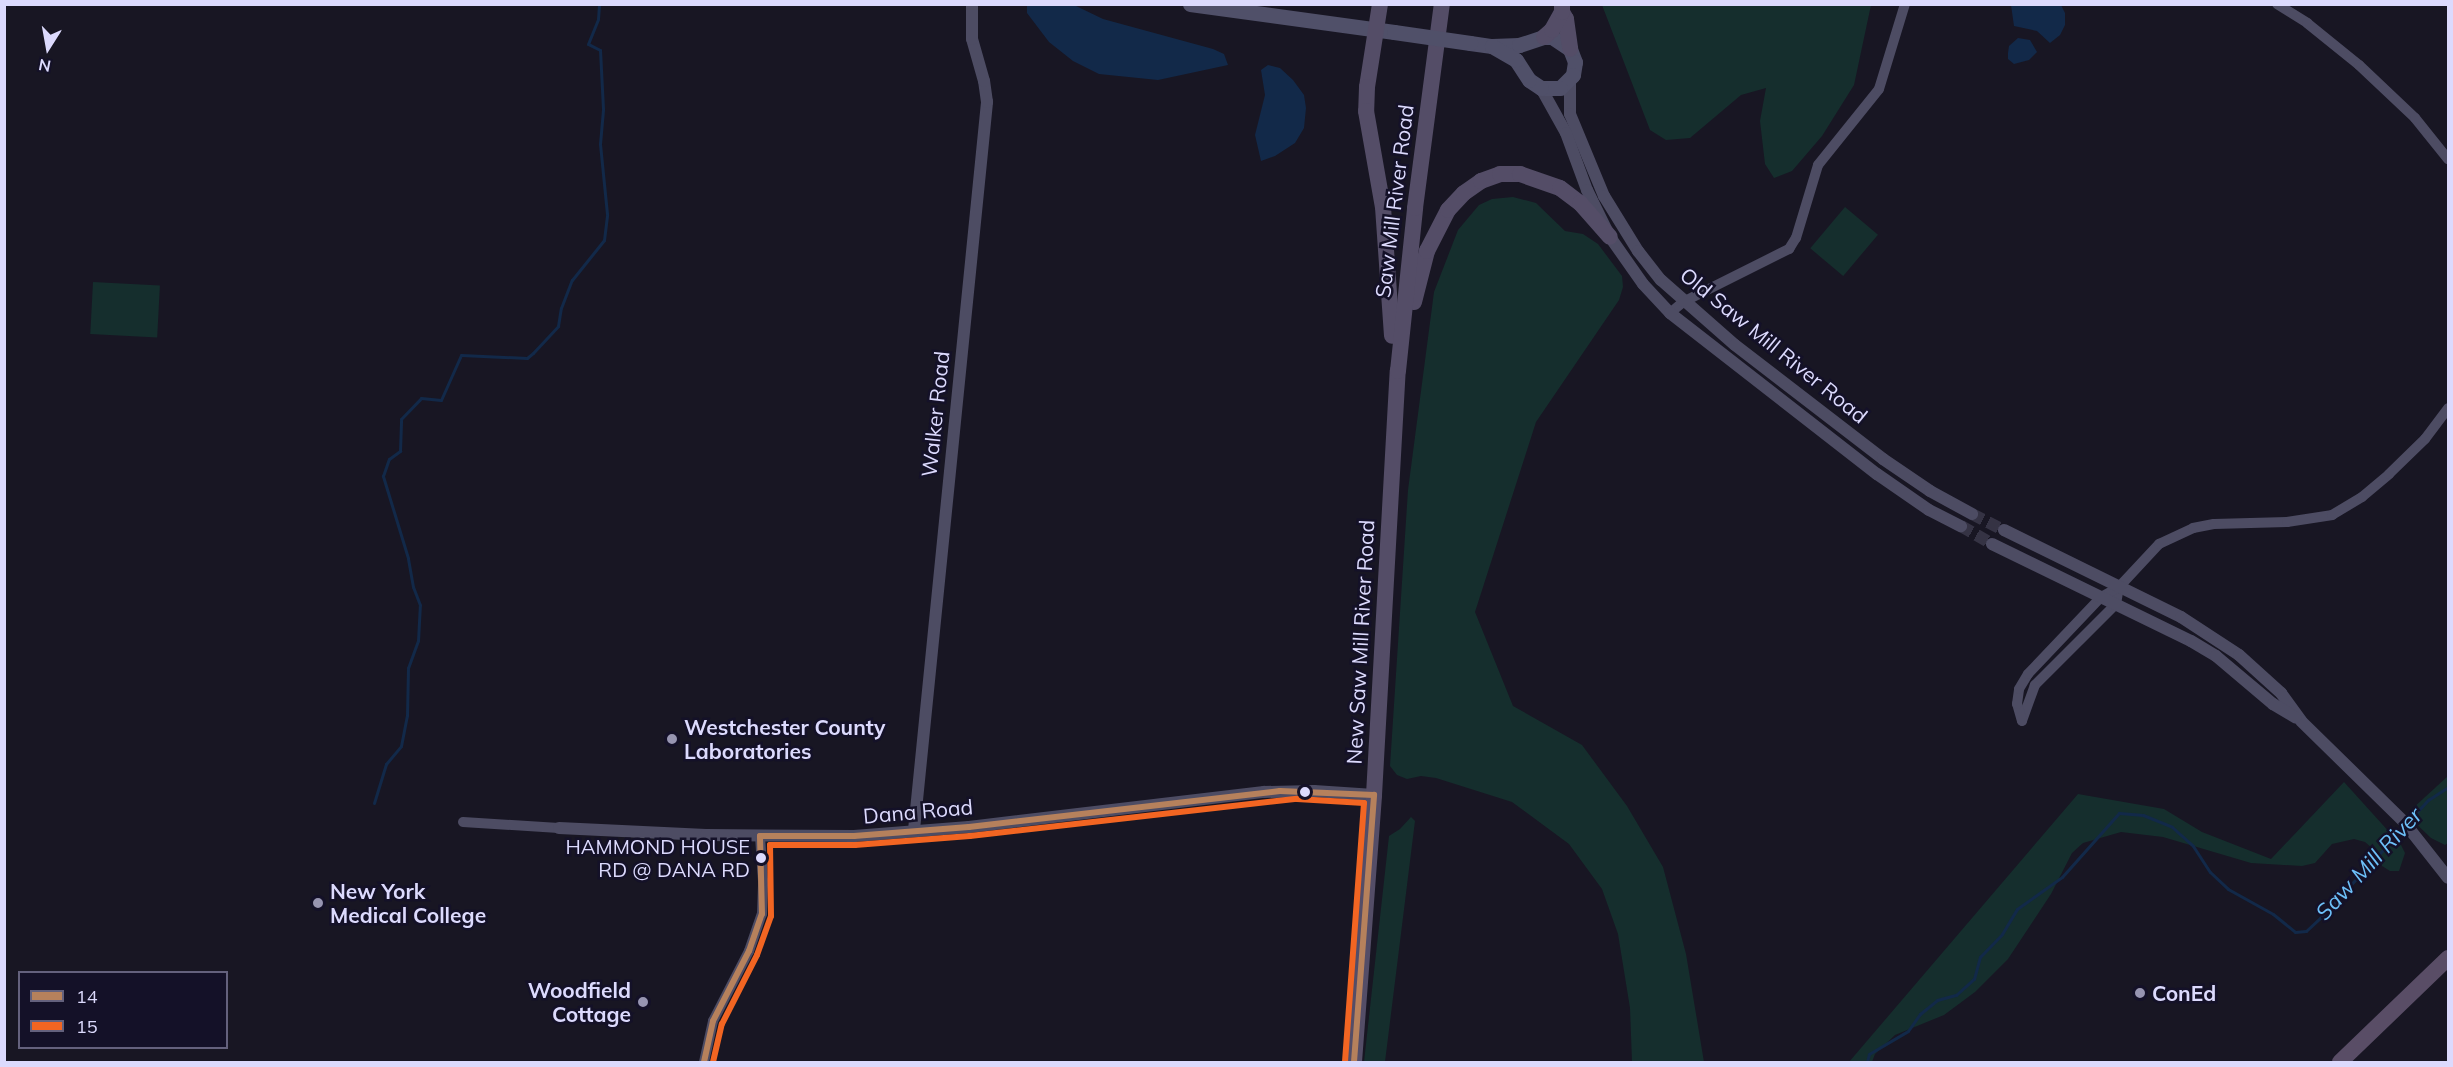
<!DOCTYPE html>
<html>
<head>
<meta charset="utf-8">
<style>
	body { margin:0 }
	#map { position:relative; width:2453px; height:1067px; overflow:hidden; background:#181623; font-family:Mulish,sans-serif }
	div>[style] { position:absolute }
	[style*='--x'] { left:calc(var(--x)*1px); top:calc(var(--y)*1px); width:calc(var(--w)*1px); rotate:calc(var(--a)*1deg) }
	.green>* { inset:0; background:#152e2d; transform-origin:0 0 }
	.water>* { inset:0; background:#122949 }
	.stream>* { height:3px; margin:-1.5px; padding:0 1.5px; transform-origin:1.5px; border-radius:1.5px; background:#122949 }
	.tertiary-tunnel>* { height:12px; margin-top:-6px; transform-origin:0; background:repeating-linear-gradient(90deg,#353344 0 12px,transparent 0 18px) }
	.minor>* { height:10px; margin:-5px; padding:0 5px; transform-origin:5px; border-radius:5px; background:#4d4c63 }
	.tertiary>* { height:12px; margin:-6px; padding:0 6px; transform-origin:6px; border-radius:6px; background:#4d4c63 }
	.secondary>* { height:15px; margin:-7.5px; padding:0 7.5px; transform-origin:7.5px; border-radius:7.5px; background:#505069 }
	.primary>* { height:16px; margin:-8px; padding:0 8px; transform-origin:8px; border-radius:8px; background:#544d67 }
	.trunk>* { height:16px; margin:-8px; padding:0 8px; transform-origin:8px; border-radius:8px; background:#594d66 }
	.secondary-bridge>* { height:15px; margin:-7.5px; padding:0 7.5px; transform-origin:7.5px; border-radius:7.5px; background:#505069 }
	.bus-1>* { height:6px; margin:-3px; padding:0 3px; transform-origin:3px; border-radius:3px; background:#b6815c }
	.bus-2>* { height:6px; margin:-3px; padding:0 3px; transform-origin:3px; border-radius:3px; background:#f26522 }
	.dots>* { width:16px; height:16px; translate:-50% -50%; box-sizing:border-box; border:3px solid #141128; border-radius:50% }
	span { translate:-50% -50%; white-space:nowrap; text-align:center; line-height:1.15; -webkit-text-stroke:5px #141128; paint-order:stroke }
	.bus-label { font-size:20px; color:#dcdafd }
	.right { translate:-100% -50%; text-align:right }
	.street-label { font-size:21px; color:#dcdafd }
	.poi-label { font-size:21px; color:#dcdafd; font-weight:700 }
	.left { translate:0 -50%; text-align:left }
	.water-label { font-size:22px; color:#6dc0f9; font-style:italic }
	.frame { position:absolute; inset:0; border:6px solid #dcdafd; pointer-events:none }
	.legend { position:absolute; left:18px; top:971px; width:210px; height:78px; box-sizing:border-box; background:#141128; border:2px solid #64617d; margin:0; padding:8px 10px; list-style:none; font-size:18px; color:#dcdafd }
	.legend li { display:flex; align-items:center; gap:12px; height:30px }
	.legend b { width:30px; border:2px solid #64617d }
	.north { position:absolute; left:18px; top:18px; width:60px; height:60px; -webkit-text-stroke:4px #141128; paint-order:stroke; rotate:191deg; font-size:16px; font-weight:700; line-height:24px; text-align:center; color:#dcdafd }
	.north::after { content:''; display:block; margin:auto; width:21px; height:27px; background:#dcdafd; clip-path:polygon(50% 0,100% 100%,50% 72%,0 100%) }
</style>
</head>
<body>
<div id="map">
	<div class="green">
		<div style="clip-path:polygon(1602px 5px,1871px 5px,1854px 85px,1822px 136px,1792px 171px,1774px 178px,1765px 164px,1760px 121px,1766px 88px,1741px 95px,1690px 138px,1666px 140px,1650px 130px)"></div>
		<div style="clip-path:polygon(1513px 197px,1536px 203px,1565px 231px,1583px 234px,1598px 244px,1622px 276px,1623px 287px,1619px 300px,1536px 422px,1475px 612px,1513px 706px,1582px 745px,1627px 806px,1663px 867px,1686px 954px,1704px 1062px,1632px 1062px,1630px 1008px,1618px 934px,1602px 889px,1569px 844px,1512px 802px,1436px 778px,1421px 776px,1407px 779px,1397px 775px,1390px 766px,1408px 490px,1434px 292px,1458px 230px,1479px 205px,1492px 199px)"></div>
		<div style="left:1845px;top:207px;width:43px;height:54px;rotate:40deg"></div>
		<div style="left:93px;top:282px;width:67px;height:52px;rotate:3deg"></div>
		<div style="clip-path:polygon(2448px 776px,2448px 843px,2445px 845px,2431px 838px,2409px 817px,2412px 809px)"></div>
		<div style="clip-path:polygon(2344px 782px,2401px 845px,2405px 853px,2399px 871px,2390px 871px,2382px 866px,2372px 848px,2365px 842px,2354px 839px,2332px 844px,2315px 863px,2302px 866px,2251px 863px,2163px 837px,2121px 832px,2083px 843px,2072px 853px,2051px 894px,2008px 959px,1975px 992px,1944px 1015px,1895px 1035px,1875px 1054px,1872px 1062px,1849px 1062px,2078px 794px,2164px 809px,2202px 832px,2271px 859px)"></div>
		<div style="clip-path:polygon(1411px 817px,1415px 821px,1385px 1062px,1364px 1062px,1389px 836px,1400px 829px)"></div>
	</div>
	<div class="water">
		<div style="clip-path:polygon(1027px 5px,1074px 5px,1103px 19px,1213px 49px,1224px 54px,1228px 65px,1158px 80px,1099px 74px,1073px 61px,1049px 42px,1027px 13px)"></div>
		<div style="clip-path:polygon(2011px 5px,2061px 5px,2065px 13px,2065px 25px,2060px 35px,2050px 43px,2037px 31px,2014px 26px)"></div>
		<div style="clip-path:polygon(2018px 38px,2030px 40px,2037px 52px,2029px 60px,2014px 64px,2008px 59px,2008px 53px,2009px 46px)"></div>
		<div style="clip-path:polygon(1268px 65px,1280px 68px,1293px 80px,1304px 95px,1306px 108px,1304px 128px,1295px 143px,1275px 156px,1261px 161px,1255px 135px,1265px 95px,1261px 70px)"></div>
	</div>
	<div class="stream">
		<div style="--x:374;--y:803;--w:41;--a:-72.9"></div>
		<div style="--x:386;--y:764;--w:23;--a:-50"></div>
		<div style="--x:401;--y:746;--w:31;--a:-79"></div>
		<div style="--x:407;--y:716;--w:48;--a:-88.8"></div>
		<div style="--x:408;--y:668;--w:29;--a:-70"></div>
		<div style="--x:418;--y:641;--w:36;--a:-87"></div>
		<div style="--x:420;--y:605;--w:19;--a:-111"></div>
		<div style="--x:413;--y:587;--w:29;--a:-100"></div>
		<div style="--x:408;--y:558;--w:86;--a:-107"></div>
		<div style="--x:383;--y:476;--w:18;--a:-71"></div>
		<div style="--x:389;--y:459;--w:14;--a:-36"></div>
		<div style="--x:400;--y:451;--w:32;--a:-88"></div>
		<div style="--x:401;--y:419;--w:29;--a:-46"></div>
		<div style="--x:421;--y:398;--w:20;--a:6"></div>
		<div style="--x:441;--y:400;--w:49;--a:-66"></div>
		<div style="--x:461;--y:355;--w:66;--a:2.6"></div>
		<div style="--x:527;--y:358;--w:8;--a:-40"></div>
		<div style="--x:533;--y:353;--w:37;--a:-47"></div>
		<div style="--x:558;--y:326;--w:18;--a:-81"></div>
		<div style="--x:561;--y:308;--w:30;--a:-69"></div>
		<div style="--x:572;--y:280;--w:51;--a:-51.3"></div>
		<div style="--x:604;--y:240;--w:26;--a:-83"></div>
		<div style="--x:607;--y:214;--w:70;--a:-95.7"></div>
		<div style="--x:600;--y:144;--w:35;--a:-85"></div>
		<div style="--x:603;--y:109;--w:59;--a:-92.9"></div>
		<div style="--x:600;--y:50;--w:13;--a:-153"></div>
		<div style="--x:588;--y:44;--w:27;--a:-68"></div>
		<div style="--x:598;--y:19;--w:15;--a:-86"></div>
		<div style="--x:2408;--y:822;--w:30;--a:-48"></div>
		<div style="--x:2428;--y:800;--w:24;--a:-33"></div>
		<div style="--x:1867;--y:1062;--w:8;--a:-76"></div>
		<div style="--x:1869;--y:1054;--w:45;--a:-30.5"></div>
		<div style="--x:1908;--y:1031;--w:21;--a:-55"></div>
		<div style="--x:1920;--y:1014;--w:22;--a:-39"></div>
		<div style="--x:1937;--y:1000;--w:20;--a:-15"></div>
		<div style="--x:1956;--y:995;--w:24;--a:-42"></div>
		<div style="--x:1974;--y:979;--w:23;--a:-75"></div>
		<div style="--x:1980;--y:957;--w:32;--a:-46"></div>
		<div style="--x:2002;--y:934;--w:29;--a:-59"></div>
		<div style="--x:2017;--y:909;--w:55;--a:-35.4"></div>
		<div style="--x:2062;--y:877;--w:86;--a:-48.3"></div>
		<div style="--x:2119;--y:813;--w:24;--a:5"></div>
		<div style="--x:2143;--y:815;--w:31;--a:22"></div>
		<div style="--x:2172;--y:827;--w:28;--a:42"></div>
		<div style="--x:2193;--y:846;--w:31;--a:57"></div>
		<div style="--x:2210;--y:872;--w:25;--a:43"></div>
		<div style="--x:2228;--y:889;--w:51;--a:29.1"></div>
		<div style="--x:2273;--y:914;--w:28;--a:39"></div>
		<div style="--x:2295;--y:932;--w:11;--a:-5"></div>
		<div style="--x:2306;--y:931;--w:19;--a:-43"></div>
		<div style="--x:2320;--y:918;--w:124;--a:-47.3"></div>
	</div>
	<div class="tertiary-tunnel">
		<div style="--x:1972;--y:514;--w:36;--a:27"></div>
		<div style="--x:1961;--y:526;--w:36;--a:30"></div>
	</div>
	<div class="minor">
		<div style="--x:2277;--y:4;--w:36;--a:32"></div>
		<div style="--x:2307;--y:23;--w:67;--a:38.9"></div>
		<div style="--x:2359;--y:65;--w:77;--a:43.4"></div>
		<div style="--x:2415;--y:118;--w:53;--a:51.2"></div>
		<div style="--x:1670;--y:313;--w:17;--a:-40"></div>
		<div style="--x:1683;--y:302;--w:119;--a:-26.6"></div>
		<div style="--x:1789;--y:249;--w:13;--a:-58"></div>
		<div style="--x:1796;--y:238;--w:76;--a:-73.2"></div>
		<div style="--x:1818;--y:165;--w:97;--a:-51.2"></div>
		<div style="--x:1879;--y:89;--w:89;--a:-73"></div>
		<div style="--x:2119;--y:587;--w:17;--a:100"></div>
		<div style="--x:2116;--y:604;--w:115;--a:135"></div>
		<div style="--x:2035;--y:685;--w:38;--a:110"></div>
		<div style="--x:2022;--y:721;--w:18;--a:-106"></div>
		<div style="--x:2017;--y:704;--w:15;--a:-82"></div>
		<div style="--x:2019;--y:689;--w:17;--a:-59"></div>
		<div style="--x:2028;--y:674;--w:106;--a:-46.5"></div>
		<div style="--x:2101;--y:597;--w:21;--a:-29"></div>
		<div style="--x:2119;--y:587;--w:59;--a:-47.1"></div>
		<div style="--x:2159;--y:544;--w:38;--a:-25"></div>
		<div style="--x:2193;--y:528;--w:21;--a:-11"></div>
		<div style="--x:2214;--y:524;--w:73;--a:-1.6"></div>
		<div style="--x:2287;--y:522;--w:46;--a:-8.8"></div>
		<div style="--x:2332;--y:515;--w:35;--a:-31"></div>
		<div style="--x:2362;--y:497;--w:35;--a:-40"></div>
		<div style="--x:2389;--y:474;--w:50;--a:-44.2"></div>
		<div style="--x:2425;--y:439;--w:39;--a:-53"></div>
		<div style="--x:463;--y:822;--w:96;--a:3.6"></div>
		<div style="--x:704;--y:1062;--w:42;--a:-77.6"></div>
		<div style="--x:713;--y:1021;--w:79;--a:-62.8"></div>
		<div style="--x:749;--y:951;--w:39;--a:-71"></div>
		<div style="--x:762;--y:914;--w:33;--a:-88"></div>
		<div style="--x:763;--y:881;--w:45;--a:-93.8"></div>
	</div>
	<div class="tertiary">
		<div style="--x:1570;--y:81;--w:33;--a:90"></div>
		<div style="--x:1570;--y:114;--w:89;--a:67.5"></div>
		<div style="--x:1604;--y:196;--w:65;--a:58.3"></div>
		<div style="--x:1638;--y:251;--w:37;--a:52"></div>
		<div style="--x:1661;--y:280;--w:98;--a:41.3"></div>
		<div style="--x:1735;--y:345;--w:187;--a:37.6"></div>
		<div style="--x:1883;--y:459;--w:57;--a:34.2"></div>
		<div style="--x:1930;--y:491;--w:48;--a:28.7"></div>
		<div style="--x:1541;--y:88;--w:51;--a:60.9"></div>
		<div style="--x:1566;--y:133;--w:61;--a:69.8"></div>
		<div style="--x:1587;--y:190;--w:52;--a:63.9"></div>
		<div style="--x:1610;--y:237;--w:57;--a:54.9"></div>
		<div style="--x:1643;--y:284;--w:40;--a:47"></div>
		<div style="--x:1670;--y:313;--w:262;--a:37.9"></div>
		<div style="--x:1877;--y:474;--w:63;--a:34.7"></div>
		<div style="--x:1929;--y:510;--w:36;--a:27"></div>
		<div style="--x:2004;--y:530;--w:197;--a:26.2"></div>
		<div style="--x:2181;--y:617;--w:69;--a:33.2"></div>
		<div style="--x:2239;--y:655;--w:57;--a:42.1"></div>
		<div style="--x:2281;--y:693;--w:34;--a:54"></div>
		<div style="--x:2301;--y:721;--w:144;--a:44.4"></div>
		<div style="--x:2404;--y:822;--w:71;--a:51.8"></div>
		<div style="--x:1992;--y:544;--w:221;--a:26"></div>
		<div style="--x:2191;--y:641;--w:29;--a:31"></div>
		<div style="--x:2216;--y:656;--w:75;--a:40.1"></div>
		<div style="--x:2273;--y:704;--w:26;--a:31"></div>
		<div style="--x:559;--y:828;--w:147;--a:2.7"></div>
		<div style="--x:706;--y:835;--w:148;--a:0.4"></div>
		<div style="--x:854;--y:836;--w:115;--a:-4.5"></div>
		<div style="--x:969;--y:827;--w:297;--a:-6.8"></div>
		<div style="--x:1264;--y:792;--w:50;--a:-1.1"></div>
		<div style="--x:1314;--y:791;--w:60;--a:3.8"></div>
		<div style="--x:914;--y:830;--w:732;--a:-84.27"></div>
		<div style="--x:987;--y:102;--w:21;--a:-98"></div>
		<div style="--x:984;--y:81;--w:44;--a:-105.9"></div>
		<div style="--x:972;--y:39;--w:35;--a:-90"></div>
	</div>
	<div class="secondary">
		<div style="--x:1190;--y:4;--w:206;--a:7.8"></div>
		<div style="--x:1470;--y:43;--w:22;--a:8"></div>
		<div style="--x:1492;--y:46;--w:27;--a:-2"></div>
		<div style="--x:1519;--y:45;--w:26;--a:-18"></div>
		<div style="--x:1544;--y:37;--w:8;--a:0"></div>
		<div style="--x:1552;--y:37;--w:22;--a:34"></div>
		<div style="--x:1570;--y:49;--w:14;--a:69"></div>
		<div style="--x:1575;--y:62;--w:13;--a:99"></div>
		<div style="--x:1573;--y:75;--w:18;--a:135"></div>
		<div style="--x:1560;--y:88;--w:19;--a:180"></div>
		<div style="--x:1541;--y:88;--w:14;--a:-146"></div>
		<div style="--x:1529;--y:80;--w:24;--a:-123"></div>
		<div style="--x:1516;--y:60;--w:28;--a:-150"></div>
	</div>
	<div class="primary">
		<div style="--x:1380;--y:4;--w:84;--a:98.9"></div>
		<div style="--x:1367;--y:87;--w:24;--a:92"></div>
		<div style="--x:1366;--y:111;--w:97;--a:80"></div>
		<div style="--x:1383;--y:207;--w:129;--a:86"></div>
		<div style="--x:1562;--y:12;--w:8;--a:60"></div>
		<div style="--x:1566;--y:19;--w:30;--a:82"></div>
		<div style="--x:1544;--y:37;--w:11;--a:-41"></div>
		<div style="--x:1552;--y:30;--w:21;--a:-61"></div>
		<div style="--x:1562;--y:12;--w:7;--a:-90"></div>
		<div style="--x:1414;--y:302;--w:53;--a:-75.7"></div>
		<div style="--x:1427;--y:251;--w:46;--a:-62.9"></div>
		<div style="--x:1448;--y:210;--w:23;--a:-47"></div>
		<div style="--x:1464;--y:193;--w:21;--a:-35"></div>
		<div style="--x:1481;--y:181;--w:20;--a:-20"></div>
		<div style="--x:1500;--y:174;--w:20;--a:0"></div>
		<div style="--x:1520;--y:174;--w:42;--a:19.3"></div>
		<div style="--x:1560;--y:188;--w:25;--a:37"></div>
		<div style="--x:1580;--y:203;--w:45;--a:48.6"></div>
		<div style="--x:1354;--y:1062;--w:268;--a:-85.7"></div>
		<div style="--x:1374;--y:795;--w:425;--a:-86.8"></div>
		<div style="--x:1398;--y:371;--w:164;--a:-84"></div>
		<div style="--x:1415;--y:208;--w:206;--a:-82.5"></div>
	</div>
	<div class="trunk">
		<div style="--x:2340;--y:1062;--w:150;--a:-43.9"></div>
	</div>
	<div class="secondary-bridge">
		<div style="--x:1394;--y:32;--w:77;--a:8.2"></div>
	</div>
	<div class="bus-1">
		<div style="--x:760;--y:836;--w:94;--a:0"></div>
		<div style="--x:854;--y:836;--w:115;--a:-4.5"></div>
		<div style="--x:969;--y:827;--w:313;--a:-6.6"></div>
		<div style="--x:1280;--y:791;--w:94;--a:2.4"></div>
		<div style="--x:704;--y:1062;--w:42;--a:-77.6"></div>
		<div style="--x:713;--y:1021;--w:79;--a:-62.8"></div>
		<div style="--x:749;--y:951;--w:39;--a:-71"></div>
		<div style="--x:762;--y:914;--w:78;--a:-91.5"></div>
		<div style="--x:1354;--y:1062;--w:268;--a:-85.7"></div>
	</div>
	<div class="bus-2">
		<div style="--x:713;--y:1062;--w:39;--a:-77"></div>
		<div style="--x:722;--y:1024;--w:77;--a:-63.1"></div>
		<div style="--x:757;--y:955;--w:41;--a:-70.3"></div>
		<div style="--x:771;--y:916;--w:71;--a:-90.8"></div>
		<div style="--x:770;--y:845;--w:85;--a:0"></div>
		<div style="--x:855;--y:845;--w:115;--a:-4.5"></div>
		<div style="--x:970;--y:836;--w:329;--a:-6.5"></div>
		<div style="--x:1297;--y:799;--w:67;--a:3.4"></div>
		<div style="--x:1364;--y:803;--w:259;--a:94.2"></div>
	</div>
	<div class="dots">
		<div style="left:672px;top:739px;background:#9795b1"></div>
		<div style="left:1305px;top:792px;background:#dcdafd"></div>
		<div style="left:761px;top:858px;background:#dcdafd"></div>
		<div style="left:318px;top:903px;background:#9795b1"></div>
		<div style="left:2140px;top:993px;background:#9795b1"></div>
		<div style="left:643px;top:1002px;background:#9795b1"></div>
	</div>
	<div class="bus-label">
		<span class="right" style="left:750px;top:858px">HAMMOND HOUSE<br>RD @ DANA RD</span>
	</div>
	<div class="street-label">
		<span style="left:1394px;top:201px;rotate:-83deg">Saw Mill River Road</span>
		<span style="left:1774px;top:345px;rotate:39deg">Old Saw Mill River Road</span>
		<span style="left:935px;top:414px;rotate:-84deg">Walker Road</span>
		<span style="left:1360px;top:642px;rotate:-87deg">New Saw Mill River Road</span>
		<span style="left:918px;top:811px;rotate:-5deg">Dana Road</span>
	</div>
	<div class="poi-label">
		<span class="left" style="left:684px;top:739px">Westchester County<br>Laboratories</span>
		<span class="left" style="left:330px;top:903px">New York<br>Medical College</span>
		<span class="right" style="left:631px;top:1002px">Woodfield<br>Cottage</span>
		<span class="left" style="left:2152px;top:993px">ConEd</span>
	</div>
	<div class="water-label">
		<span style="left:2369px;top:864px;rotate:-47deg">Saw Mill River</span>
	</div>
	<div class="frame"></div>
	<ul class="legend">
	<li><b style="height:8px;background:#b6815c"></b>14</li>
	<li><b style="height:8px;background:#f26522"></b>15</li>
	</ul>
	<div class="north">N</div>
</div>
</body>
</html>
